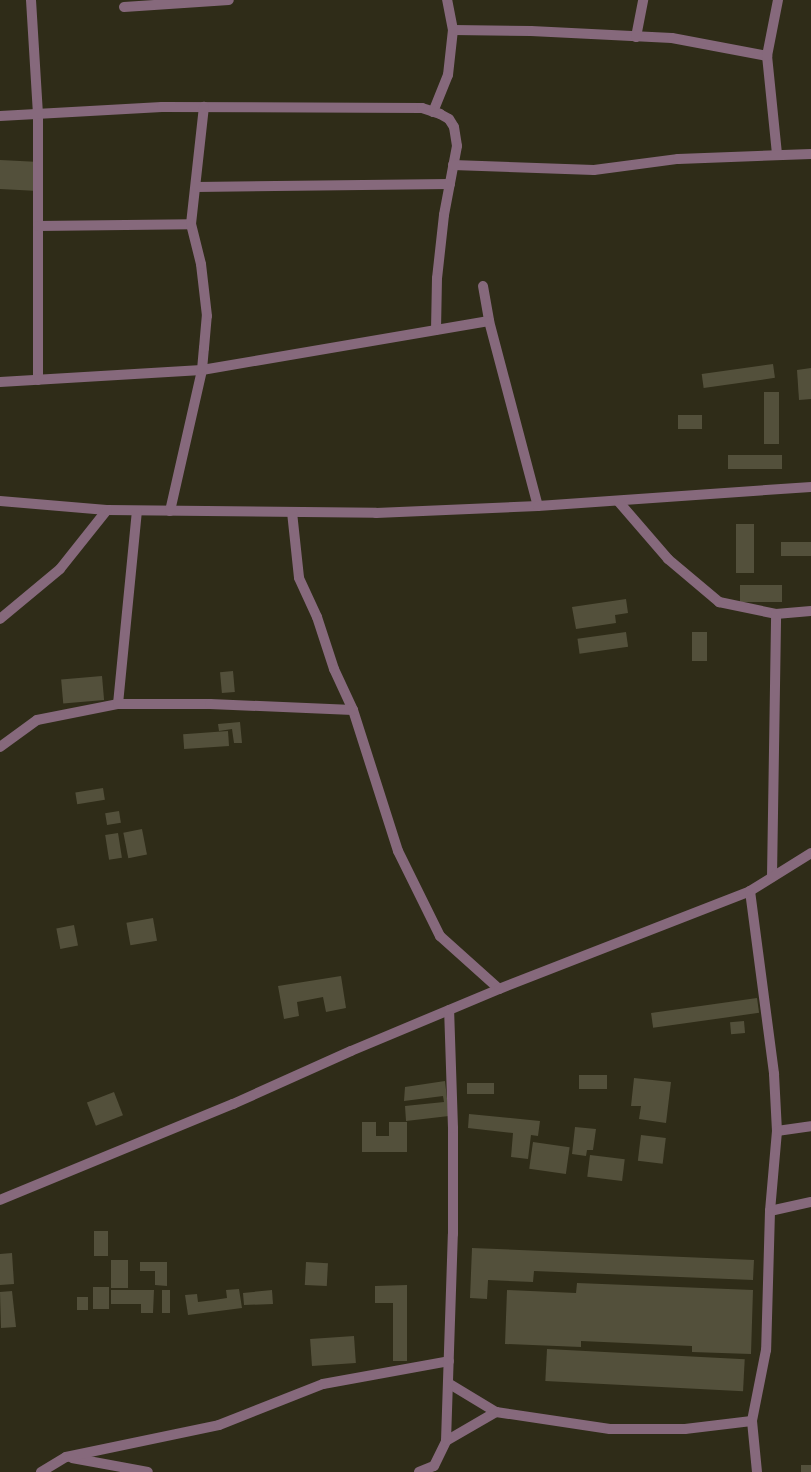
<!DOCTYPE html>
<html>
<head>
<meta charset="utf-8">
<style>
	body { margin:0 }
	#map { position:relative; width:811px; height:1472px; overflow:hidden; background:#2f2c18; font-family:Quicksand,sans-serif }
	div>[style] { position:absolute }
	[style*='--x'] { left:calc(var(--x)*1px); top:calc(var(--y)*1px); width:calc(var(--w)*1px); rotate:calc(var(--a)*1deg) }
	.building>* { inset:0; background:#53503b; transform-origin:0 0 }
	.street>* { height:10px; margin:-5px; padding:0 5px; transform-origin:5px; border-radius:5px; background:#86697c }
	span { translate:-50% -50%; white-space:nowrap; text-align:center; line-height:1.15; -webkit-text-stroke:4px #25220f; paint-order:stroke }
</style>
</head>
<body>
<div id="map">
	<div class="building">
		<div style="left:0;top:160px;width:35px;height:29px;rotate:3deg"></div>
		<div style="left:773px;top:364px;width:14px;height:72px;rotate:82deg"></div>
		<div style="clip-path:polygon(811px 368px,811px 399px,799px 400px,797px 370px)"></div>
		<div style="left:764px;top:392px;width:15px;height:52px"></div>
		<div style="left:678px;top:415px;width:24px;height:14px"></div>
		<div style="left:782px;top:455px;width:14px;height:54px;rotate:90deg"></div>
		<div style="left:736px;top:524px;width:18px;height:49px"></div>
		<div style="left:811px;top:542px;width:14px;height:30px;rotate:90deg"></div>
		<div style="left:782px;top:585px;width:17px;height:42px;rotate:90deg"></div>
		<div style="clip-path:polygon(626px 599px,628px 613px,615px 615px,616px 623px,576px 629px,572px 607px)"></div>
		<div style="left:626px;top:632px;width:15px;height:49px;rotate:82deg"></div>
		<div style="left:692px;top:632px;width:15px;height:29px"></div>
		<div style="left:233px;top:671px;width:21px;height:13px;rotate:85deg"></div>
		<div style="left:102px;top:676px;width:24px;height:41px;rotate:85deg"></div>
		<div style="clip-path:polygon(240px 722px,242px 743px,234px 743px,232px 729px,219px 731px,218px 724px)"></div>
		<div style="left:228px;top:731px;width:15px;height:45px;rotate:86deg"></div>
		<div style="left:103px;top:788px;width:12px;height:28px;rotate:81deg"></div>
		<div style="left:119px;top:811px;width:12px;height:14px;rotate:81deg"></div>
		<div style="left:142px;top:829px;width:26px;height:19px;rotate:79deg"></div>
		<div style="left:118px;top:833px;width:25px;height:13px;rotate:81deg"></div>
		<div style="left:153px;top:918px;width:23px;height:27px;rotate:80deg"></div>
		<div style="left:74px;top:925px;width:21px;height:18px;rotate:79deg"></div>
		<div style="clip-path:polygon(341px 976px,346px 1008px,326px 1012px,323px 997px,297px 1002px,299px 1016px,284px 1019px,278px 986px)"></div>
		<div style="left:757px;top:998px;width:15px;height:107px;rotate:82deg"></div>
		<div style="left:744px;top:1021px;width:12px;height:14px;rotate:85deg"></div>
		<div style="left:607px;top:1075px;width:14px;height:28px;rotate:90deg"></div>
		<div style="clip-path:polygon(634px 1078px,671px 1082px,666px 1123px,639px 1119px,641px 1106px,631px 1106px)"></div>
		<div style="clip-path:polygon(445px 1081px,449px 1116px,406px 1121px,405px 1106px,444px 1102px,443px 1096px,404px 1101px,405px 1087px)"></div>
		<div style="left:467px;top:1083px;width:27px;height:11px"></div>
		<div style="left:114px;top:1092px;width:25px;height:29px;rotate:69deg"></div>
		<div style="clip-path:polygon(469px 1114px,540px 1121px,538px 1136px,531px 1135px,528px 1159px,511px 1157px,513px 1133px,468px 1128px)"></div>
		<div style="clip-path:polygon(362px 1122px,376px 1122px,376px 1136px,389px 1136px,389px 1122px,407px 1122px,407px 1152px,362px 1152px)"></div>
		<div style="clip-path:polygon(575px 1127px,596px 1129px,593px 1150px,587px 1150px,586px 1156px,572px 1154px)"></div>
		<div style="left:641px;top:1135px;width:25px;height:26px;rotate:7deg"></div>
		<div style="left:533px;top:1142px;width:37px;height:27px;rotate:8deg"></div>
		<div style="left:590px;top:1155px;width:35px;height:22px;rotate:7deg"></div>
		<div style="left:94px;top:1231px;width:14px;height:25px"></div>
		<div style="clip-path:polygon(472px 1248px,754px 1260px,753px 1280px,534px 1271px,533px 1282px,488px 1280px,487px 1299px,470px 1298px)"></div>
		<div style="clip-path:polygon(12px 1253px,14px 1284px,0 1285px,0 1254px)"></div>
		<div style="left:111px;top:1260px;width:17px;height:28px"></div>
		<div style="clip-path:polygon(140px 1262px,167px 1262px,167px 1286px,155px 1285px,155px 1271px,140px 1271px)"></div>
		<div style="left:306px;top:1262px;width:22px;height:23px;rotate:3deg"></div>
		<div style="clip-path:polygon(577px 1283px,753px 1290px,751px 1354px,692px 1352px,692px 1346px,581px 1341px,581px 1347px,505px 1344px,507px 1290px,576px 1293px)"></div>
		<div style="clip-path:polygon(407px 1285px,407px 1361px,393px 1361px,393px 1303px,375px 1303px,375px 1286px)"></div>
		<div style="left:93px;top:1287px;width:16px;height:22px"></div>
		<div style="clip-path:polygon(239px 1289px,242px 1308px,188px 1315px,185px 1295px,197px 1294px,198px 1302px,214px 1300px,227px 1298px,226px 1290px)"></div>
		<div style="clip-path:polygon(111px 1290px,154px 1290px,153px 1313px,141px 1313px,141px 1304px,111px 1304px)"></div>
		<div style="left:162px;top:1290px;width:8px;height:23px"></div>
		<div style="clip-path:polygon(272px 1290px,273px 1304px,244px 1305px,243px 1293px)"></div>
		<div style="clip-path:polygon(12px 1291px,16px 1327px,1px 1328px,0 1292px)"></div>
		<div style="left:77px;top:1297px;width:11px;height:13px"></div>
		<div style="left:354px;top:1336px;width:27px;height:44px;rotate:86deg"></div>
		<div style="left:547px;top:1349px;width:198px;height:32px;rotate:3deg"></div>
		<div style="left:801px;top:1465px;width:10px;height:7px"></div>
	</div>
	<div class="street">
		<div style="--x:31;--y:0;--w:115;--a:86.5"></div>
		<div style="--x:38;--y:115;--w:265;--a:90"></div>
		<div style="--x:124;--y:7;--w:105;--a:-3.8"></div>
		<div style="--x:453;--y:30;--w:78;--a:0.7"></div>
		<div style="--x:531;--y:31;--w:141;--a:2.8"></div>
		<div style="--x:672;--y:38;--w:97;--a:10.7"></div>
		<div style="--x:636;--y:37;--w:38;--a:-79"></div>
		<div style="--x:433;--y:112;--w:40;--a:-68"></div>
		<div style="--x:448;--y:75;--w:45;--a:-83.7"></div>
		<div style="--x:453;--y:30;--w:31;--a:-101"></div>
		<div style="--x:0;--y:116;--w:162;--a:-3.2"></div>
		<div style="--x:162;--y:107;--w:260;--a:0.2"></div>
		<div style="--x:422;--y:108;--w:19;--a:18"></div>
		<div style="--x:440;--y:114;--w:10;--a:29"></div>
		<div style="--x:449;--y:119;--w:9;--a:58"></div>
		<div style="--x:454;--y:127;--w:19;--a:81"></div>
		<div style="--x:457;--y:146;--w:70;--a:100.7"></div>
		<div style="--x:444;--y:215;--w:63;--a:96.3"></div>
		<div style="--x:437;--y:278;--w:52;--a:91.1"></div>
		<div style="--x:777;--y:154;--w:99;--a:-95.8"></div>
		<div style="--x:767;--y:56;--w:57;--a:-78.9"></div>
		<div style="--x:453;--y:165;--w:141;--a:2"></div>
		<div style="--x:594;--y:170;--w:85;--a:-7.5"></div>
		<div style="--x:678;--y:159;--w:133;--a:-2.2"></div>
		<div style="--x:196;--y:187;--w:254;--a:-0.7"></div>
		<div style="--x:38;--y:226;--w:153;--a:-0.7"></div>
		<div style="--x:483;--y:286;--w:36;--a:80"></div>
		<div style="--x:489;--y:321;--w:191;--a:75.2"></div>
		<div style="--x:0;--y:382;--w:202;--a:-3.4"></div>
		<div style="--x:202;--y:370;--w:291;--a:-9.7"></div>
		<div style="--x:0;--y:501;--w:107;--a:4.8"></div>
		<div style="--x:107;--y:510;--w:269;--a:0.6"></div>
		<div style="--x:376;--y:513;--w:162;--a:-2.5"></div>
		<div style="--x:538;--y:506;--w:274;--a:-4"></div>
		<div style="--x:618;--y:501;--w:77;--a:49.2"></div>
		<div style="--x:668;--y:559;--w:67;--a:40.1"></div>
		<div style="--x:719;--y:602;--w:58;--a:11.9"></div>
		<div style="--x:776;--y:614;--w:35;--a:-5"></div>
		<div style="--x:170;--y:511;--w:145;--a:-77.2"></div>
		<div style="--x:202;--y:370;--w:22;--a:-85"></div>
		<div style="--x:204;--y:348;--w:32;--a:-85"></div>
		<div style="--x:207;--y:316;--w:52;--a:-96.6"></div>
		<div style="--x:201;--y:264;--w:41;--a:-104"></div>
		<div style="--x:191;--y:224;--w:118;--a:-83.7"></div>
		<div style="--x:292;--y:512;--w:66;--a:83.9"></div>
		<div style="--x:299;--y:578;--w:43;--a:65.2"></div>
		<div style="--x:317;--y:617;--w:55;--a:71.9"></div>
		<div style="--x:334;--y:669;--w:45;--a:65.1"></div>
		<div style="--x:353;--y:710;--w:148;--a:72.3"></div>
		<div style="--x:398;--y:851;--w:95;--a:63.7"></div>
		<div style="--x:440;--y:936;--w:79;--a:41.9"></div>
		<div style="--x:0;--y:619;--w:78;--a:-39.8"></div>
		<div style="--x:60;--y:569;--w:75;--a:-51.5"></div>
		<div style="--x:118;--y:704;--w:194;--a:-84.4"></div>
		<div style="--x:0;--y:747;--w:46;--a:-36.1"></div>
		<div style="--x:37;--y:720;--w:83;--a:-11.2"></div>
		<div style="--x:118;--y:704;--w:92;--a:0"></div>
		<div style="--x:210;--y:704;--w:143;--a:2.4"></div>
		<div style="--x:772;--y:877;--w:263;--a:-89.1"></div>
		<div style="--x:750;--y:891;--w:185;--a:82.5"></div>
		<div style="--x:774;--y:1074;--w:57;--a:87"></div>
		<div style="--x:777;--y:1131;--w:80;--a:95"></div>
		<div style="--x:770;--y:1211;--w:139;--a:91.6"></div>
		<div style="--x:766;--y:1350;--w:72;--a:101.2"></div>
		<div style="--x:752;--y:1421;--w:51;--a:84.4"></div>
		<div style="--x:777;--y:1131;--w:34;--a:-8"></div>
		<div style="--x:0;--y:1200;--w:252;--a:-22.4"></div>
		<div style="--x:233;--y:1104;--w:129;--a:-24.2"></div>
		<div style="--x:351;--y:1051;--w:160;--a:-22.7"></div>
		<div style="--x:499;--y:989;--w:269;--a:-21.3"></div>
		<div style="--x:750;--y:891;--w:72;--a:-31.9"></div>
		<div style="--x:770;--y:1211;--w:42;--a:-12.4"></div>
		<div style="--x:448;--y:1383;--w:56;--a:31.1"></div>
		<div style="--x:496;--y:1412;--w:115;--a:8.5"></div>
		<div style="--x:610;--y:1429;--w:75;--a:0"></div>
		<div style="--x:685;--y:1429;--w:67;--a:-6.8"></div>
		<div style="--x:446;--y:1441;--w:58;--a:-30.1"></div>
		<div style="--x:72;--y:1458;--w:77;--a:10.4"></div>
		<div style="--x:41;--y:1472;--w:29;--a:-31"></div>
		<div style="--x:66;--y:1457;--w:156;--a:-11.8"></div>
		<div style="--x:219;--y:1425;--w:112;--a:-21.5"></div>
		<div style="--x:323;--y:1384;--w:128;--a:-10.3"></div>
		<div style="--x:419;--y:1472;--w:16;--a:-22"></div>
		<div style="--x:434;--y:1466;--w:28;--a:-64"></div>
		<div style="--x:446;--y:1441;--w:207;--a:-88.1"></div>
		<div style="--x:453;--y:1234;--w:106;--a:-90"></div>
		<div style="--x:453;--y:1128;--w:118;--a:-91.9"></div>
	</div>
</div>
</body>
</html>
